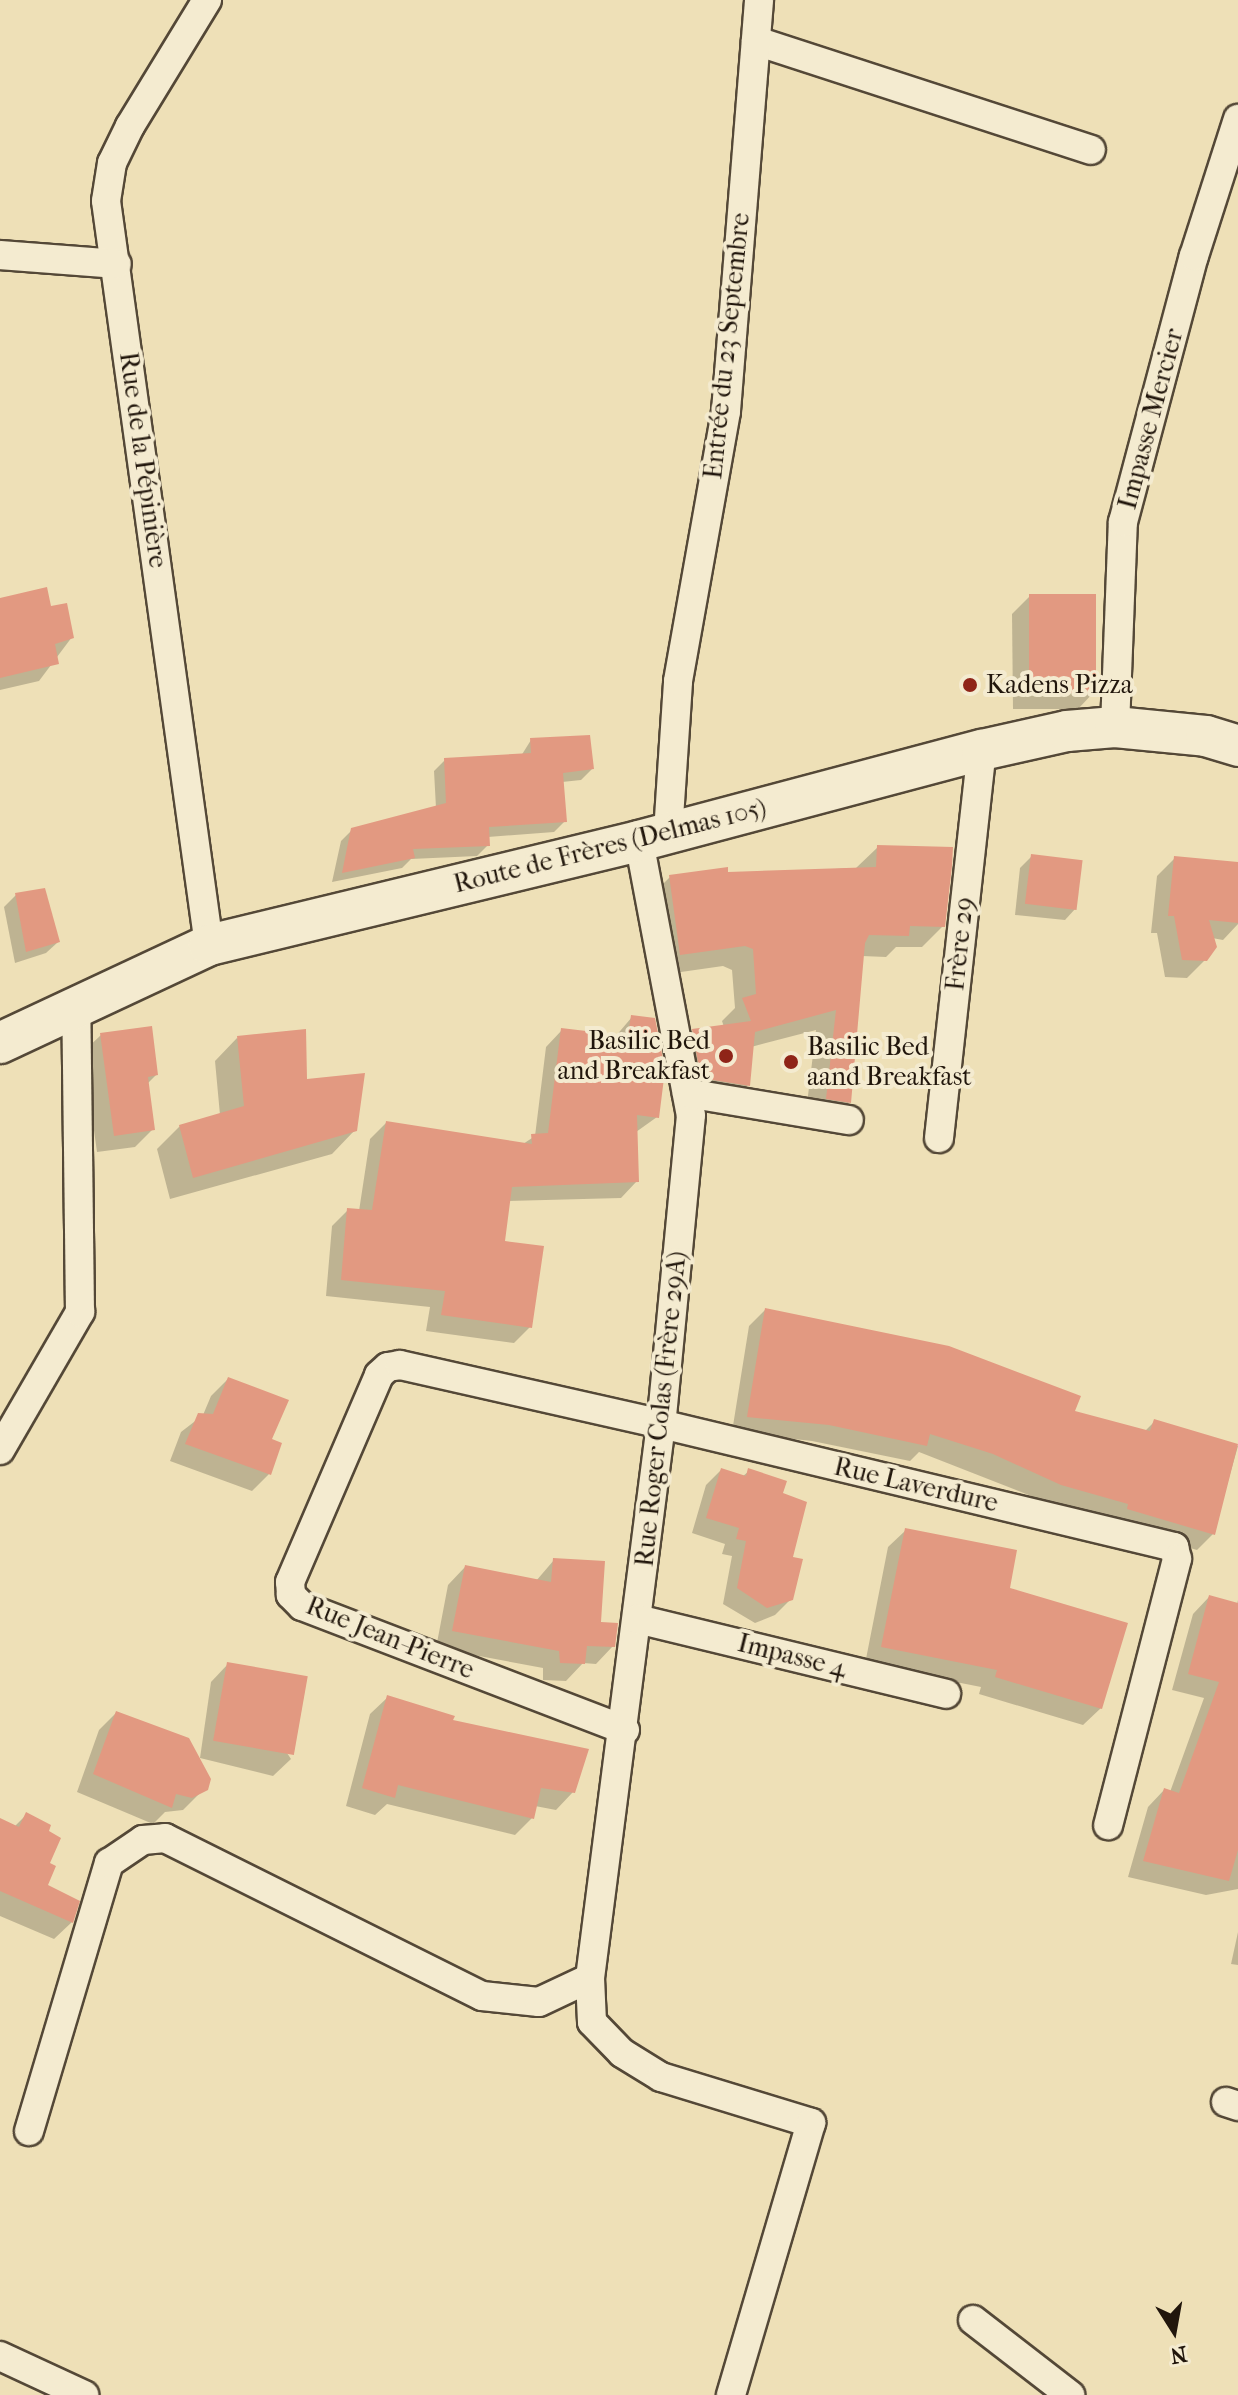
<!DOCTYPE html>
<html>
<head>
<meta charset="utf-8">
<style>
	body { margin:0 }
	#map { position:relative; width:1238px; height:2395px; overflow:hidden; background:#eee0b7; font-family:"IM FELL French Canon",serif }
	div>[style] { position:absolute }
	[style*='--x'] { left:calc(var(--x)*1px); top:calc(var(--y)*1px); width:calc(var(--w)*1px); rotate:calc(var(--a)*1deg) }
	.shadow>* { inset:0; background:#0003 }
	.building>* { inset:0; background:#e29981; transform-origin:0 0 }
	.roads { filter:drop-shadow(2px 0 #544837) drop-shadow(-2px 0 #544837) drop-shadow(0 2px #544837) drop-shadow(0 -2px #544837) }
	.street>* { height:28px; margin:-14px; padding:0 14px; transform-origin:14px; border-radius:14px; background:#f4ebd0 }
	.secondary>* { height:40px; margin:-20px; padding:0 20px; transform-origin:20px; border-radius:20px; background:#f4ebd0 }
	.dots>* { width:22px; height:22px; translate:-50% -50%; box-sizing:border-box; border:4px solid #f4ebd0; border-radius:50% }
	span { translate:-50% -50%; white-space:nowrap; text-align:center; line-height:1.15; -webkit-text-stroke:8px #f4ebd0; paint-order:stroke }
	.street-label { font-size:26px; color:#21160c }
	.poi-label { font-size:26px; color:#21160c }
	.left { translate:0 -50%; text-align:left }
	.right { translate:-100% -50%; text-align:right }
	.north { position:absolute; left:1134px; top:2291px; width:80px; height:80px; -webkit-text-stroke:6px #f4ebd0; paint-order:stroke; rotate:169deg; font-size:22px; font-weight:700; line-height:32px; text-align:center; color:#21160c }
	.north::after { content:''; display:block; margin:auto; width:28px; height:36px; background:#21160c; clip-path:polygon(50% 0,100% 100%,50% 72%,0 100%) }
</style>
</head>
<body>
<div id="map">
	<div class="shadow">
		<div style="clip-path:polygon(1030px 596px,1095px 691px,1078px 709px,1013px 709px,1012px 614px)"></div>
		<div style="clip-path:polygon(0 600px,49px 609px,72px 637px,39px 681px,0 690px)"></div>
		<div style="clip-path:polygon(531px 740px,592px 769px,581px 780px,562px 782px,565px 821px,554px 832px,488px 837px,488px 845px,477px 856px,411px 859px,402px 868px,332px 882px,341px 841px,352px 830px,436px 808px,434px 771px,445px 760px,521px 756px)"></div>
		<div style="clip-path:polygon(878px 847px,943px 926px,922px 947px,896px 947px,886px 957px,862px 956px,849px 1102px,828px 1123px,805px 1120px,816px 1030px,751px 1047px,748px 1085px,727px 1106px,681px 1099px,672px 1053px,693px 1031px,724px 1027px,722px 1021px,735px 1008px,732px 970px,723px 966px,660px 975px,649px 898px,670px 877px,856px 868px)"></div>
		<div style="clip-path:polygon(1032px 856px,1076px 908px,1065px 920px,1015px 915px,1020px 868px)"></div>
		<div style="clip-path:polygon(1174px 859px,1238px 864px,1238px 924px,1223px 940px,1212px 938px,1205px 960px,1187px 978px,1165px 977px,1157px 933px,1151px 933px,1157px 876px)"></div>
		<div style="clip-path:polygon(16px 895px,58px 942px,46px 953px,15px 963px,4px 907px)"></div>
		<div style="clip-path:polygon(632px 1017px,657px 1117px,636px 1132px,637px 1181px,621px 1198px,508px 1201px,503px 1243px,530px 1327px,514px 1343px,426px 1331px,430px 1307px,326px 1296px,332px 1226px,348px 1210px,359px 1211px,370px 1139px,386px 1123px,523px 1144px,535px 1136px,546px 1047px,562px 1030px,615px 1037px)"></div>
		<div style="clip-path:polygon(101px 1035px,156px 1075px,147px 1084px,153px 1129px,135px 1147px,97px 1152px,83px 1052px)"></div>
		<div style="clip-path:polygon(237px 1038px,305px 1081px,355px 1130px,332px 1154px,170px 1199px,157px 1149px,180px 1126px,220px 1115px,215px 1061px)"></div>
		<div style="clip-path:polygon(765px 1310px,1072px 1412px,1144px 1432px,1155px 1421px,1238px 1446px,1213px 1534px,1197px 1550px,1112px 1525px,1113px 1520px,1044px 1501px,919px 1452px,910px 1461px,812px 1441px,732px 1432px,749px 1326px)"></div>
		<div style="clip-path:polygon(228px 1379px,269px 1474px,252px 1491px,170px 1461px,181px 1432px,203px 1415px,211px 1396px)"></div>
		<div style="clip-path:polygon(721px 1470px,742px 1477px,749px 1471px,781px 1495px,791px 1599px,775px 1615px,755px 1623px,723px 1604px,732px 1556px,722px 1554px,725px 1544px,692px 1533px,706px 1485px)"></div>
		<div style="clip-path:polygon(906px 1530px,1007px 1590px,1101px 1708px,1083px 1725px,979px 1694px,981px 1687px,865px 1664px,888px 1547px)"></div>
		<div style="clip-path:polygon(554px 1560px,613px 1646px,596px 1664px,583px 1663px,566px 1681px,543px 1680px,543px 1668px,436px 1648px,448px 1585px,465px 1567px,536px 1581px)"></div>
		<div style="clip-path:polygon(1209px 1597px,1237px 1605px,1238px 1600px,1238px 1889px,1206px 1895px,1128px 1877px,1148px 1807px,1164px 1790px,1170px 1792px,1204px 1698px,1172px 1690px,1193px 1614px)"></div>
		<div style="clip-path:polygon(228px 1664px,291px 1759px,273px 1776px,200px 1758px,211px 1682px)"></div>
		<div style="clip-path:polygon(388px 1697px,451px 1722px,573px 1792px,556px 1810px,535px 1806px,532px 1818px,515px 1835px,387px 1804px,375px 1815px,346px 1806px,370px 1714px)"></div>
		<div style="clip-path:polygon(116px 1713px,201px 1792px,183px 1810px,165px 1812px,153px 1824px,77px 1792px,99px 1730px)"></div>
		<div style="clip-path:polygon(26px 1815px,47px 1864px,45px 1886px,72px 1922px,54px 1939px,0 1916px,0 1822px,14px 1827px)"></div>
		<div style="clip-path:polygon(1238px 1932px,1238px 1965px,1231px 1964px)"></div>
	</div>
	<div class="building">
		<div style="clip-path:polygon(47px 587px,51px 606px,67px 603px,74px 638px,55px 644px,59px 664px,0 678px,0 598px)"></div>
		<div style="left:1029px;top:594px;width:67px;height:99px"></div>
		<div style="clip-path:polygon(590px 735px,594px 769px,563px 773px,567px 822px,489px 827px,490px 846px,413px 849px,415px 858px,342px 873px,351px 828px,446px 803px,444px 758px,531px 753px,530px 738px)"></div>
		<div style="clip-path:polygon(877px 845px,953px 847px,952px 866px,945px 927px,910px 926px,909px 936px,869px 935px,865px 943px,851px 1103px,826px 1099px,836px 1010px,755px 1032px,750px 1086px,701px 1078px,692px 1029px,751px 1021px,742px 998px,756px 994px,753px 949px,745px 946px,680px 955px,669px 875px,728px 867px,728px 872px,876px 867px)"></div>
		<div style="left:1031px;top:854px;width:52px;height:50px;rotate:7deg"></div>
		<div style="clip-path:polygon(1174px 856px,1238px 862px,1238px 923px,1209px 920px,1217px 947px,1207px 961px,1182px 960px,1174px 916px,1168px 916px)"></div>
		<div style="clip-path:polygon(45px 888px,60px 942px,26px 952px,15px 893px)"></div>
		<div style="clip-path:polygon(631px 1015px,655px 1018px,665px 1070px,659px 1118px,637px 1115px,639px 1182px,512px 1187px,505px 1241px,544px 1246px,532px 1328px,441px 1315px,445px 1291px,341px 1280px,347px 1208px,372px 1210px,386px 1121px,532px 1144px,531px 1134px,548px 1133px,561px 1028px,628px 1036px)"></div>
		<div style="clip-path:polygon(152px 1026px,158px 1075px,148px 1077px,155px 1130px,114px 1136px,100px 1033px)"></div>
		<div style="clip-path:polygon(306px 1029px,307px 1079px,365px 1073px,357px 1131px,193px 1178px,179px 1125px,244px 1106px,237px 1036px)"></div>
		<div style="clip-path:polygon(765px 1308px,949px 1346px,1081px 1396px,1075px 1411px,1150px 1431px,1154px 1419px,1238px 1444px,1215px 1535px,1127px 1509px,1128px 1504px,1061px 1485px,993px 1454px,930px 1434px,927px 1446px,829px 1425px,747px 1417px)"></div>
		<div style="clip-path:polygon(228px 1377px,289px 1400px,272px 1439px,282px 1443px,271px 1475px,185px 1444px,198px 1413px,213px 1414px)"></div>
		<div style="clip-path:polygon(721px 1468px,746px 1476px,748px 1468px,787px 1481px,783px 1493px,807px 1502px,793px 1557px,803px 1559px,793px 1600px,767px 1608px,737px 1588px,746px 1541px,736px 1539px,739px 1528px,706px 1518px)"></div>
		<div style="clip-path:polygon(905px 1528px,1017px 1550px,1010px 1588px,1128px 1623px,1102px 1709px,995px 1677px,997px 1670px,881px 1647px)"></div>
		<div style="clip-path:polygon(553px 1558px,605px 1561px,601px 1622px,618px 1623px,615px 1647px,587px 1646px,585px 1664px,560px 1663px,559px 1651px,452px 1631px,465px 1565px,551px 1582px)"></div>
		<div style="clip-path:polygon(1209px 1595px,1238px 1603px,1238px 1850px,1229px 1881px,1143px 1861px,1164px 1788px,1179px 1793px,1219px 1682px,1188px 1674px)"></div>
		<div style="left:227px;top:1662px;width:82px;height:80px;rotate:10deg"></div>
		<div style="clip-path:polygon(387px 1695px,455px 1716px,453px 1720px,589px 1749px,575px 1793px,541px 1788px,534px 1819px,398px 1785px,395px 1798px,362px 1788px)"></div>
		<div style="clip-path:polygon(116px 1711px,189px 1738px,211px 1779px,208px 1790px,192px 1798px,176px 1794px,172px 1808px,93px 1774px)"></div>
		<div style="clip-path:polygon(26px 1812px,51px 1825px,49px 1831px,61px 1838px,50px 1863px,56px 1866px,48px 1885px,80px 1901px,73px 1923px,0 1891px,0 1818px,19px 1827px)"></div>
	</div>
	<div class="roads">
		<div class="street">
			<div style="--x:207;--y:0;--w:148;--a:121.4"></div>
			<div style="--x:130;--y:126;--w:41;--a:115.9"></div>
			<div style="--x:112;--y:163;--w:38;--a:99"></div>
			<div style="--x:106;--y:201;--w:751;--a:82.12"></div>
			<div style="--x:756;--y:41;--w:352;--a:18"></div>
			<div style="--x:0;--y:255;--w:117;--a:4.4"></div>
			<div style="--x:1115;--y:727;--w:205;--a:-87.8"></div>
			<div style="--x:1123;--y:522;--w:275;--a:-75.1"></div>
			<div style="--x:1194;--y:256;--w:144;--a:-72.2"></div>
			<div style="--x:668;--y:833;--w:152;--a:-86.2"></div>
			<div style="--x:678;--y:681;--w:274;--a:-79.9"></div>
			<div style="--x:726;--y:411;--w:412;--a:-85.4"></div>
			<div style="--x:639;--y:841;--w:279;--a:79.3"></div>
			<div style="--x:691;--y:1115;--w:310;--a:95.5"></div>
			<div style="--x:661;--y:1424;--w:559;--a:97.3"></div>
			<div style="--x:590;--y:1978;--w:44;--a:87.4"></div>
			<div style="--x:592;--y:2022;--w:43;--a:45.9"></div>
			<div style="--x:622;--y:2053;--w:46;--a:31.6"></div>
			<div style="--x:661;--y:2077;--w:157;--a:17"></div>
			<div style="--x:811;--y:2123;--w:284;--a:106.4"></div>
			<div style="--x:687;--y:1093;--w:164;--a:9.5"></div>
			<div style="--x:939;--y:1138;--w:390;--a:-83.7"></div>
			<div style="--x:0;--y:1450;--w:160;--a:-59.9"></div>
			<div style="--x:80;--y:1312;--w:308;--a:-90.7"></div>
			<div style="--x:637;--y:1619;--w:318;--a:13.6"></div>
			<div style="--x:625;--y:1730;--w:346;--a:-159"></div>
			<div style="--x:302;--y:1606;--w:16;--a:-135"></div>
			<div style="--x:291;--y:1595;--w:13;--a:-94"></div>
			<div style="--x:290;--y:1582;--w:225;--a:-66.7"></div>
			<div style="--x:379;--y:1375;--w:12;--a:-42"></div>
			<div style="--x:388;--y:1367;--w:12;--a:-9"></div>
			<div style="--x:400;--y:1365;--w:268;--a:12.7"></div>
			<div style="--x:661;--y:1424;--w:528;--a:13.48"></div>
			<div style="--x:1174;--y:1547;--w:12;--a:76"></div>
			<div style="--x:1177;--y:1559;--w:275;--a:104.5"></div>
			<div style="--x:1226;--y:2102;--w:13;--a:18"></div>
			<div style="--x:29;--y:2131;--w:280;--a:-73.4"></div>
			<div style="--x:109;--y:1863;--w:41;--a:-34.1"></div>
			<div style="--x:143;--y:1840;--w:22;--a:-5"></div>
			<div style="--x:165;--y:1838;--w:354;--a:26.5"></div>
			<div style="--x:482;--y:1996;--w:57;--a:6"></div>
			<div style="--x:539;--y:2002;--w:56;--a:-25.2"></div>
			<div style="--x:973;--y:2320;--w:123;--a:37.7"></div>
			<div style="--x:0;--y:2356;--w:93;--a:24.9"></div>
		</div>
		<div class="secondary">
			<div style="--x:0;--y:1043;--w:231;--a:-25.1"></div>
			<div style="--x:209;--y:945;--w:442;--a:-13.6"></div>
			<div style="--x:639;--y:841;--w:355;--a:-14.9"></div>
			<div style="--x:982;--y:750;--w:87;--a:-12.6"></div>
			<div style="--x:1067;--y:731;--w:48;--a:-4.8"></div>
			<div style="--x:1115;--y:727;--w:91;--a:5.6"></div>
			<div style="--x:1206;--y:736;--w:34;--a:17"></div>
		</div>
	</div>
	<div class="dots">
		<div style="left:970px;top:685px;background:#8f2418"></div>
		<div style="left:726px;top:1056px;background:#8f2418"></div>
		<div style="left:791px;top:1062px;background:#8f2418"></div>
	</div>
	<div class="street-label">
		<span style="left:727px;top:346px;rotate:-84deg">Entrée du 23 Septembre</span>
		<span style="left:1151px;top:419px;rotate:-75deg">Impasse Mercier</span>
		<span style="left:143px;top:460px;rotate:82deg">Rue de la Pépinière</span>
		<span style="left:610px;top:846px;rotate:-14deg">Route de Frères (Delmas 105)</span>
		<span style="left:960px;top:944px;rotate:-84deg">Frère 29</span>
		<span style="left:661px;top:1409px;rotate:-84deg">Rue Roger Colas (Frère 29A)</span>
		<span style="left:916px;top:1485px;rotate:13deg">Rue Laverdure</span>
		<span style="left:390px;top:1638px;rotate:22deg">Rue Jean-Pierre</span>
		<span style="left:792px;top:1656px;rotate:14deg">Impasse 4</span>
	</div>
	<div class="poi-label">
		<span class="left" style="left:986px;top:685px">Kadens Pizza</span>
		<span class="right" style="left:710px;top:1056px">Basilic Bed<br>and Breakfast</span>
		<span class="left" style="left:807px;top:1062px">Basilic Bed<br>aand Breakfast</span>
	</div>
	<div class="north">N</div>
</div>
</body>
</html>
